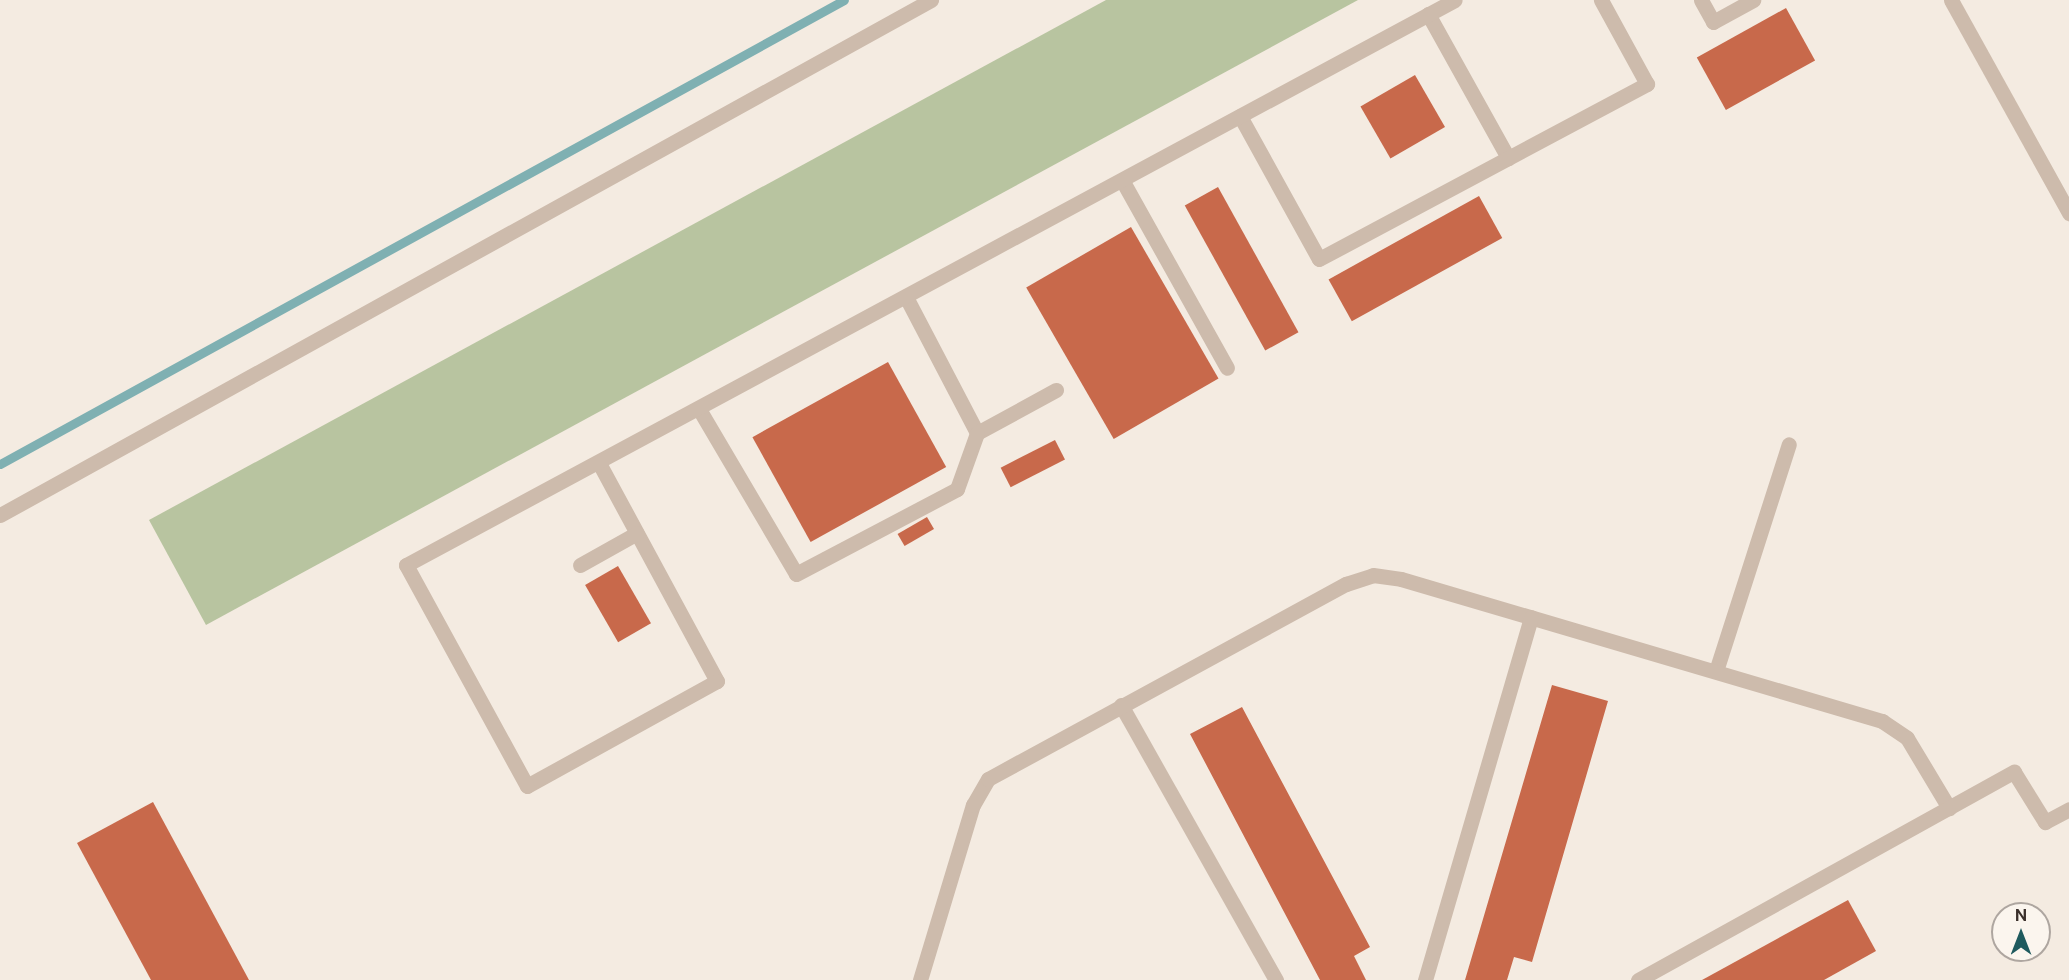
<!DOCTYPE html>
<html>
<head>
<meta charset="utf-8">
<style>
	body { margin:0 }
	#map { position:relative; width:2069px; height:980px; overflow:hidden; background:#f4ebe1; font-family:"Public Sans",sans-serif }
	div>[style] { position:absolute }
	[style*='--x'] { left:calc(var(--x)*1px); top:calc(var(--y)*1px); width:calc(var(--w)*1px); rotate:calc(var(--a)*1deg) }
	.green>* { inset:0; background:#b8c4a0 }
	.stream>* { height:9px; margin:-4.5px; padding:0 4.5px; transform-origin:4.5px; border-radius:4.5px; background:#7fb0b2 }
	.building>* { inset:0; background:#c8694b; transform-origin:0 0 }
	.service>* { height:15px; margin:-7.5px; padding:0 7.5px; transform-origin:7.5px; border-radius:7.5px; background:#cdbbac }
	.minor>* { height:15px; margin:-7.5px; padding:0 7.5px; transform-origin:7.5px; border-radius:7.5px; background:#cdbbac }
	span { translate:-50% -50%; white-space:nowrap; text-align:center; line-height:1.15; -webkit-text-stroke:4.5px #fbf5ee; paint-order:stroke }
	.north { position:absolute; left:1991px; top:902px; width:60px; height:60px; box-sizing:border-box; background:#fbf5ee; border:2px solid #aea6a0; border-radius:50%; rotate:0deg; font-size:16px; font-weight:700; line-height:24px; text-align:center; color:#3b302b }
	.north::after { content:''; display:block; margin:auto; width:21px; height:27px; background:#1f5a5e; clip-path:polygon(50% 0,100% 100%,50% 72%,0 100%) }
</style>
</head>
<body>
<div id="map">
	<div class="green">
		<div style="clip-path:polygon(1106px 0,1358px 0,206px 625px,149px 520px)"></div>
	</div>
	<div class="stream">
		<div style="--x:0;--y:464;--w:963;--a:-28.8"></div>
	</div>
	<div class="building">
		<div style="left:1786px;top:8px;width:60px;height:102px;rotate:61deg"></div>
		<div style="left:1415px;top:75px;width:60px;height:63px;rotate:60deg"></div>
		<div style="left:1218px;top:187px;width:166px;height:38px;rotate:61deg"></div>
		<div style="left:1479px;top:196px;width:48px;height:172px;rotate:61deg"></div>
		<div style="left:1131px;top:227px;width:175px;height:121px;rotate:60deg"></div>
		<div style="left:888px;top:362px;width:120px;height:155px;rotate:61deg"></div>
		<div style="left:1055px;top:440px;width:22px;height:61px;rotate:63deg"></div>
		<div style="left:927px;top:517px;width:14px;height:34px;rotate:60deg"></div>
		<div style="left:618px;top:566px;width:66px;height:38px;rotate:60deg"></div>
		<div style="clip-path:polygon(1552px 685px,1608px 701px,1532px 962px,1514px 957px,1507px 980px,1465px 980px)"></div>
		<div style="clip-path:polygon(1242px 707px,1370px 947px,1354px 956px,1366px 980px,1320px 980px,1190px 734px)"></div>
		<div style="clip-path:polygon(153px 802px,249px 980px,151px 980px,77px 843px)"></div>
		<div style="clip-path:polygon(1848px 900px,1876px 951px,1824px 980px,1702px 980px)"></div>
	</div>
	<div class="service">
		<div style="--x:1701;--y:0;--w:25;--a:61"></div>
		<div style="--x:1713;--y:22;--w:46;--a:-28.8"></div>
		<div style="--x:1951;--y:0;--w:244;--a:61"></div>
		<div style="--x:1428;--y:14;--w:165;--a:60.9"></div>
		<div style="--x:1240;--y:116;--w:163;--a:61.1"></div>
		<div style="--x:1319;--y:259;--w:372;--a:-28.1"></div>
		<div style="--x:1647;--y:84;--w:96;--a:-118.7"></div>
		<div style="--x:1122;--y:180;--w:215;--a:60.8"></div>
		<div style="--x:906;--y:297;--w:153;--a:62.4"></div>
		<div style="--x:977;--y:433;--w:90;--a:-28.6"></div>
		<div style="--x:699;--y:409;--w:191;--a:59.5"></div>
		<div style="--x:796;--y:574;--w:182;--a:-27.8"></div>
		<div style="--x:957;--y:489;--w:59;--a:-70.3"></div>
		<div style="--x:599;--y:463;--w:248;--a:61.6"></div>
		<div style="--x:717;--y:681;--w:217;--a:151.1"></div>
		<div style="--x:527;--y:786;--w:252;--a:-118.7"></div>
		<div style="--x:406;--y:565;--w:1191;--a:-28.31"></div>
		<div style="--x:580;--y:565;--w:65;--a:-29.3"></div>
		<div style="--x:1716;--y:671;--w:238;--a:-72.2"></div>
		<div style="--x:1121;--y:705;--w:316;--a:60.6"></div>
		<div style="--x:920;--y:980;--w:183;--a:-73.2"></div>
		<div style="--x:973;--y:805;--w:30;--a:-60"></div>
		<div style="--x:988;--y:779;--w:408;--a:-28.6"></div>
		<div style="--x:1346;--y:584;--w:28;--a:-18"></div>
		<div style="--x:1373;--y:575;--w:28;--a:8"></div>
		<div style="--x:1401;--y:579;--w:502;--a:16.45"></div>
		<div style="--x:1882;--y:721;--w:30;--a:34"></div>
		<div style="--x:1907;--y:738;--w:82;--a:59"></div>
		<div style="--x:1425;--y:980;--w:378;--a:-73.7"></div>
		<div style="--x:1638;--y:980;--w:430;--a:-29"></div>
		<div style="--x:2014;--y:772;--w:59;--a:58.2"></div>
		<div style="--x:2045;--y:822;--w:27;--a:-28"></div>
	</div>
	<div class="minor">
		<div style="--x:0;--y:515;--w:1064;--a:-28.95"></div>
	</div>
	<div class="north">N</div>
</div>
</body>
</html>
